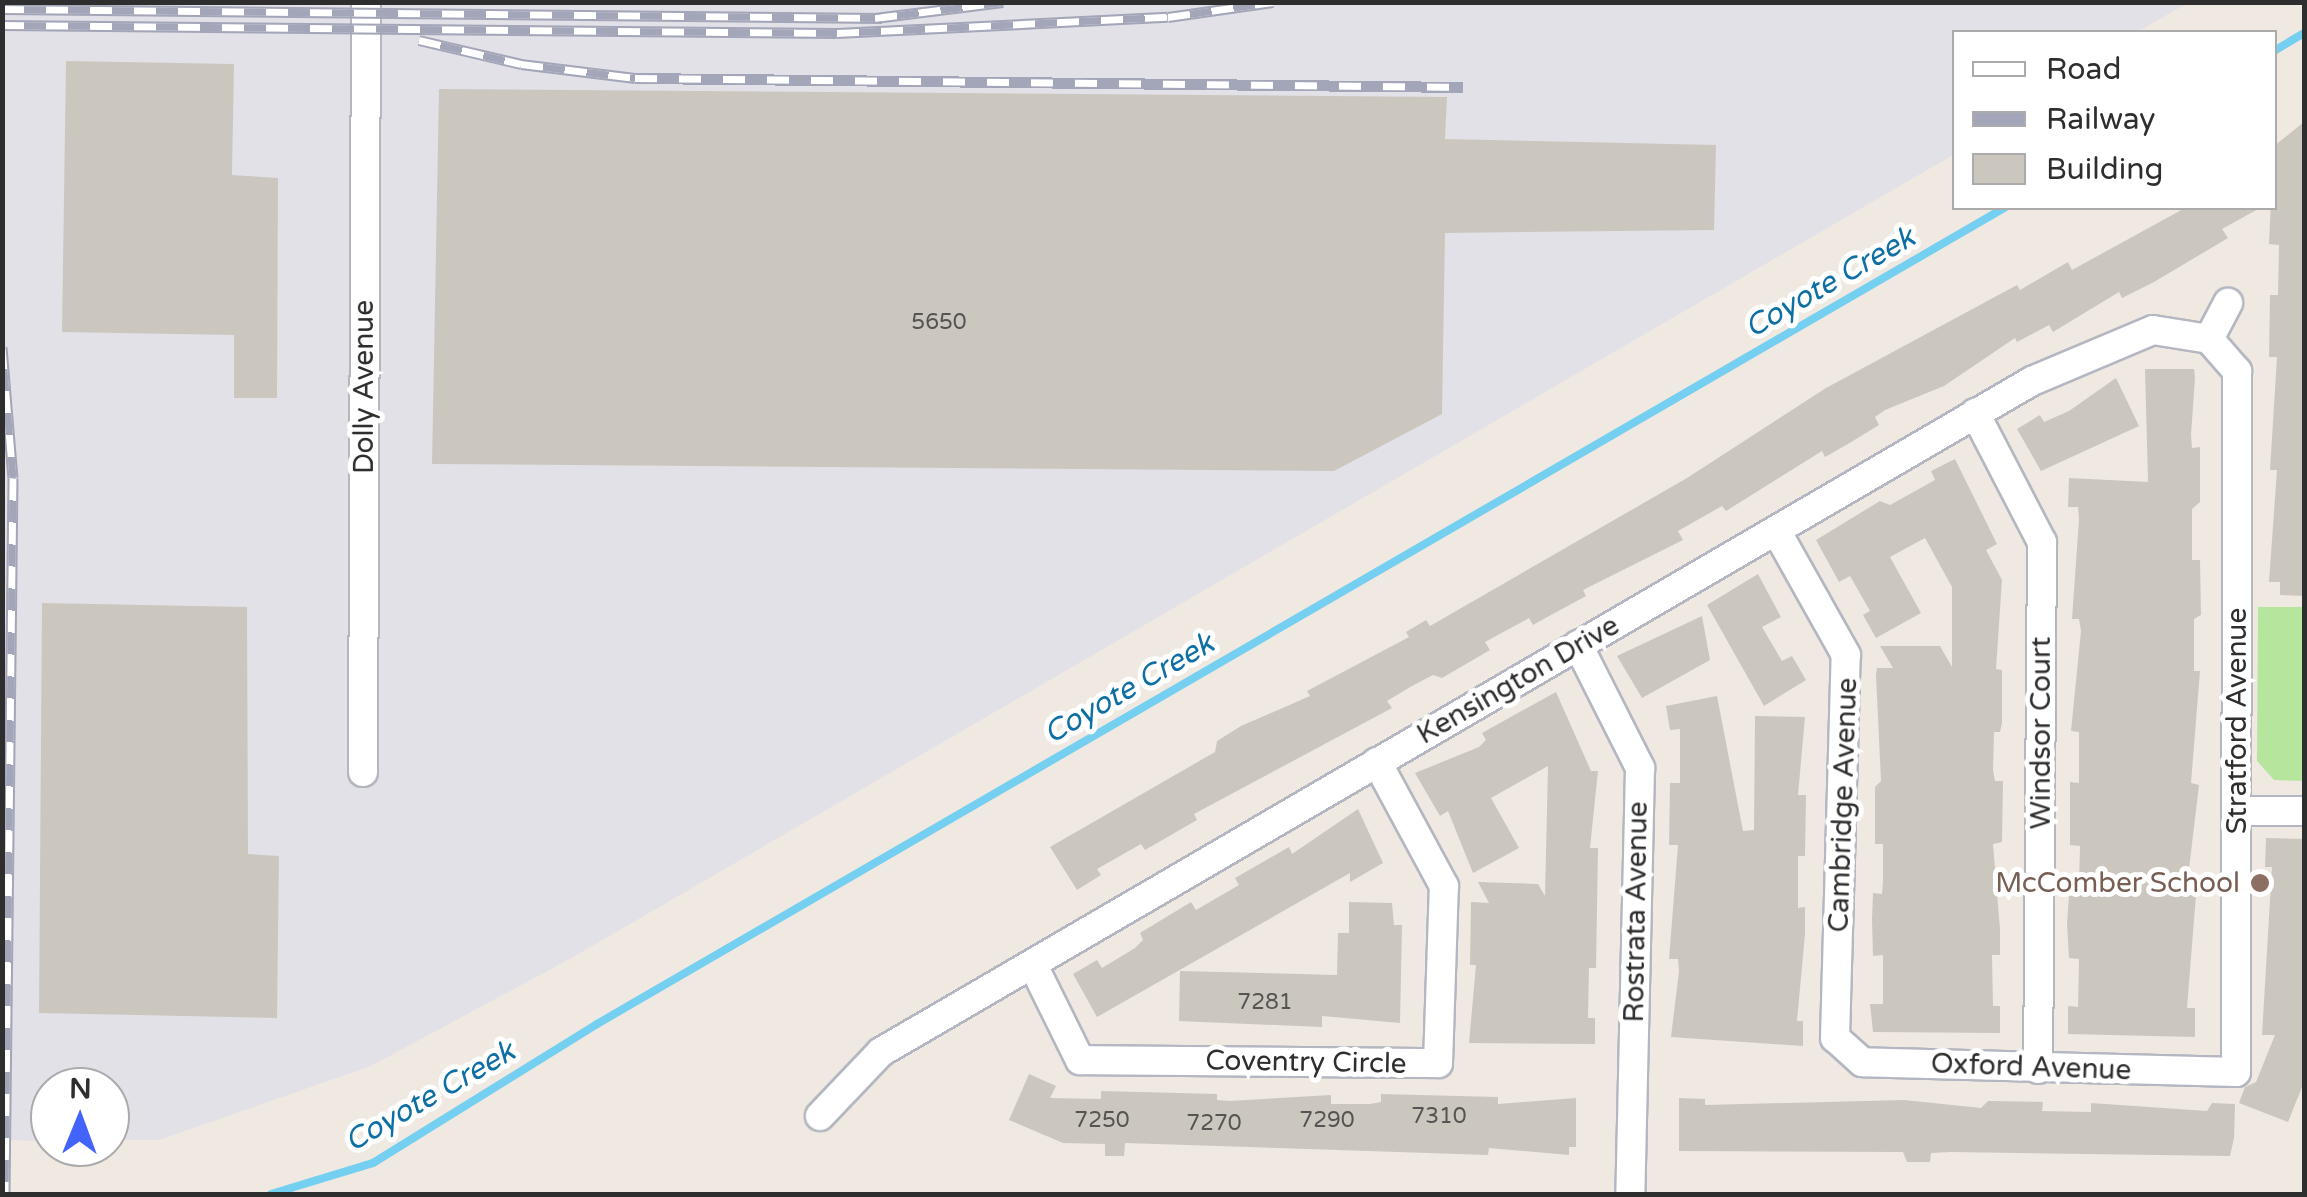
<!DOCTYPE html>
<html>
<head>
<meta charset="utf-8">
<style>
	body { margin:0 }
	#map { position:relative; width:2307px; height:1197px; overflow:hidden; background:#efe9e1; font-family:"Varela Round",sans-serif }
	div>[style] { position:absolute }
	[style*='--x'] { left:calc(var(--x)*1px); top:calc(var(--y)*1px); width:calc(var(--w)*1px); rotate:calc(var(--a)*1deg) }
	.industrial>* { inset:0; background:#e3e1e8 }
	.green>* { inset:0; background:#b6e59e }
	.stream>* { height:8px; margin:-4px; padding:0 4px; transform-origin:4px; border-radius:4px; background:#75cff0 }
	.building>* { inset:0; background:#cbc7bf }
	.roads { filter:drop-shadow(2px 0 #b4b7c1) drop-shadow(-2px 0 #b4b7c1) drop-shadow(0 2px #b4b7c1) drop-shadow(0 -2px #b4b7c1) }
	.minor>* { height:28px; margin:-14px; padding:0 14px; transform-origin:14px; border-radius:14px; background:#fff }
	.rail>* { height:11px; margin-top:-5.5px; transform-origin:0; background:repeating-linear-gradient(90deg,#fff 0 22px,#a3a6b8 0 44px); box-sizing:border-box; border-block:2px solid #a3a6b8 }
	.dots>* { width:28px; height:28px; translate:-50% -50%; box-sizing:border-box; border:5px solid #fff; border-radius:50% }
	span { translate:-50% -50%; white-space:nowrap; text-align:center; line-height:1.15; -webkit-text-stroke:10px #fff; paint-order:stroke }
	.number-label { font-size:22px; color:#555452 }
	.number-label span { -webkit-text-stroke-width:0 }
	.street-label { font-size:28px; color:#2e2e2e }
	.education-label { font-size:28px; color:#785e54 }
	.right { translate:-100% -50%; text-align:right }
	.water-label { font-size:30px; color:#0d6fa3; font-style:italic }
	.frame { position:absolute; inset:0; border:5px solid #2e2e2e; pointer-events:none }
	.legend { position:absolute; left:1952px; top:30px; width:325px; height:180px; box-sizing:border-box; background:#fff; border:2px solid #ababab; margin:0; padding:12px 18px; list-style:none; font-size:30px; color:#2e2e2e }
	.legend li { display:flex; align-items:center; gap:20px; height:50px }
	.legend b { width:50px; border:2px solid #ababab }
	.north { position:absolute; left:30px; top:1067px; width:100px; height:100px; box-sizing:border-box; background:#fff; border:2px solid #ababab; border-radius:50%; rotate:1deg; font-size:28px; font-weight:700; line-height:40px; text-align:center; color:#2e2e2e }
	.north::after { content:''; display:block; margin:auto; width:35px; height:45px; background:#4264fb; clip-path:polygon(50% 0,100% 100%,50% 72%,0 100%) }
</style>
</head>
<body>
<div id="map">
	<div class="industrial">
		<div style="clip-path:polygon(3px 3px,2188px 3px,2137px 32px,1954px 32px,1953px 155px,575px 956px,371px 1066px,159px 1140px,110px 1140px,110px 1087px,50px 1087px,50px 1141px,3px 1140px)"></div>
	</div>
	<div class="green">
		<div style="clip-path:polygon(2258px 607px,2304px 607px,2304px 781px,2274px 780px,2257px 761px)"></div>
	</div>
	<div class="stream">
		<div style="--x:2274;--y:51;--w:35;--a:-31"></div>
		<div style="--x:271;--y:1194;--w:107;--a:-16.9"></div>
		<div style="--x:373;--y:1163;--w:264;--a:-31.8"></div>
		<div style="--x:597;--y:1024;--w:1627;--a:-30.11"></div>
	</div>
	<div class="building">
		<div style="clip-path:polygon(66px 61px,234px 64px,232px 175px,278px 178px,277px 398px,234px 398px,234px 335px,62px 332px)"></div>
		<div style="clip-path:polygon(439px 89px,1447px 97px,1445px 139px,1716px 145px,1714px 230px,1445px 233px,1442px 414px,1334px 471px,432px 464px)"></div>
		<div style="clip-path:polygon(2304px 122px,2304px 596px,2280px 595px,2280px 582px,2269px 582px,2277px 470px,2270px 470px,2277px 357px,2269px 357px,2270px 295px,2278px 295px,2279px 245px,2269px 244px,2270px 222px,2274px 146px)"></div>
		<div style="clip-path:polygon(2185px 208px,2260px 208px,2222px 229px,2228px 238px,2154px 282px,2122px 298px,2119px 292px,2053px 332px,2049px 325px,2017px 342px,2015px 338px,1944px 386px,1885px 410px,1875px 417px,1879px 425px,1848px 444px,1825px 457px,1822px 451px,1726px 511px,1722px 506px,1678px 531px,1683px 540px,1583px 590px,1586px 596px,1540px 621px,1533px 625px,1529px 618px,1485px 642px,1490px 650px,1442px 678px,1433px 675px,1412px 686px,1387px 701px,1392px 708px,1194px 814px,1197px 820px,1145px 850px,1141px 844px,1097px 869px,1101px 875px,1077px 890px,1050px 847px,1215px 752px,1217px 741px,1241px 726px,1310px 696px,1307px 691px,1409px 637px,1406px 632px,1426px 620px,1430px 626px,1687px 478px,1826px 388px,2017px 285px,2020px 290px,2068px 262px,2072px 270px)"></div>
		<div style="clip-path:polygon(2145px 369px,2194px 369px,2195px 378px,2191px 435px,2192px 448px,2200px 447px,2200px 502px,2192px 509px,2192px 560px,2200px 560px,2201px 615px,2194px 619px,2194px 671px,2200px 671px,2191px 783px,2199px 785px,2186px 894px,2196px 895px,2187px 1008px,2195px 1008px,2195px 1037px,2068px 1034px,2068px 1006px,2078px 1007px,2079px 959px,2069px 958px,2067px 923px,2069px 896px,2077px 896px,2079px 883px,2080px 846px,2070px 845px,2070px 782px,2079px 783px,2079px 732px,2071px 731px,2081px 631px,2079px 619px,2072px 619px,2079px 519px,2078px 507px,2068px 507px,2069px 478px,2148px 482px)"></div>
		<div style="clip-path:polygon(2116px 378px,2139px 426px,2041px 471px,2017px 429px,2040px 415px,2044px 422px,2069px 411px)"></div>
		<div style="clip-path:polygon(1955px 459px,1997px 544px,1986px 550px,2002px 580px,1996px 669px,2002px 670px,2002px 723px,2000px 732px,1994px 732px,1993px 770px,1995px 781px,2003px 781px,2002px 842px,1993px 844px,2000px 929px,2000px 955px,1992px 955px,1993px 1006px,2000px 1006px,2000px 1033px,1873px 1032px,1870px 1004px,1883px 1004px,1883px 955px,1873px 956px,1872px 920px,1873px 893px,1882px 894px,1883px 881px,1883px 844px,1875px 844px,1875px 787px,1881px 781px,1876px 675px,1877px 668px,1893px 668px,1880px 646px,1940px 646px,1952px 667px,1952px 587px,1925px 538px,1890px 557px,1921px 613px,1876px 638px,1863px 615px,1870px 611px,1850px 576px,1839px 582px,1816px 540px,1880px 501px,1890px 505px,1935px 480px,1931px 471px)"></div>
		<div style="clip-path:polygon(1758px 574px,1781px 617px,1762px 627px,1782px 661px,1792px 656px,1806px 680px,1764px 706px,1707px 605px)"></div>
		<div style="clip-path:polygon(42px 603px,247px 607px,248px 854px,279px 856px,277px 1018px,39px 1013px)"></div>
		<div style="clip-path:polygon(1702px 616px,1710px 660px,1642px 698px,1617px 656px)"></div>
		<div style="clip-path:polygon(1556px 692px,1591px 771px,1598px 771px,1590px 848px,1598px 848px,1596px 968px,1589px 968px,1588px 1018px,1595px 1018px,1595px 1044px,1469px 1043px,1476px 965px,1470px 965px,1471px 902px,1489px 903px,1478px 882px,1538px 884px,1545px 896px,1548px 766px,1491px 798px,1519px 848px,1473px 873px,1448px 811px,1440px 816px,1415px 773px,1479px 747px,1486px 740px,1482px 733px)"></div>
		<div style="clip-path:polygon(1717px 696px,1743px 831px,1754px 830px,1755px 716px,1805px 717px,1798px 795px,1806px 795px,1805px 856px,1798px 856px,1798px 908px,1805px 907px,1805px 934px,1797px 1021px,1803px 1021px,1803px 1046px,1671px 1037px,1679px 971px,1678px 959px,1669px 959px,1678px 845px,1669px 845px,1670px 783px,1680px 783px,1680px 729px,1670px 730px,1666px 706px)"></div>
		<div style="clip-path:polygon(1358px 809px,1383px 863px,1350px 882px,1350px 873px,1097px 1017px,1073px 974px,1097px 960px,1102px 968px,1135px 948px,1143px 940px,1140px 933px,1191px 902px,1196px 910px,1239px 885px,1235px 878px,1289px 847px,1292px 854px)"></div>
		<div style="clip-path:polygon(2266px 838px,2304px 839px,2304px 1082px,2288px 1122px,2239px 1103px,2245px 1087px,2256px 1082px,2275px 1035px,2262px 1035px,2272px 867px,2265px 867px)"></div>
		<div style="clip-path:polygon(1349px 902px,1392px 903px,1394px 925px,1402px 925px,1400px 1023px,1322px 1016px,1322px 1027px,1179px 1021px,1180px 971px,1337px 975px,1338px 933px,1349px 933px)"></div>
		<div style="clip-path:polygon(1029px 1074px,1056px 1086px,1050px 1098px,1101px 1099px,1101px 1091px,1217px 1094px,1217px 1100px,1229px 1101px,1331px 1095px,1331px 1104px,1370px 1104px,1381px 1102px,1381px 1094px,1498px 1097px,1498px 1104px,1576px 1098px,1576px 1147px,1569px 1147px,1569px 1155px,1489px 1148px,1488px 1155px,1125px 1143px,1124px 1156px,1105px 1156px,1105px 1144px,1063px 1143px,1009px 1120px)"></div>
		<div style="clip-path:polygon(1679px 1098px,1705px 1099px,1705px 1105px,1904px 1100px,1981px 1108px,1988px 1101px,2043px 1102px,2042px 1111px,2091px 1112px,2091px 1103px,2207px 1111px,2212px 1103px,2235px 1104px,2234px 1138px,2230px 1156px,1951px 1152px,1931px 1153px,1930px 1162px,1907px 1162px,1903px 1152px,1679px 1151px)"></div>
	</div>
	<div class="roads">
		<div class="minor">
			<div style="--x:2209;--y:339;--w:41;--a:-62.2"></div>
			<div style="--x:1975;--y:413;--w:145;--a:62.6"></div>
			<div style="--x:2042;--y:542;--w:527;--a:90.43"></div>
			<div style="--x:1578;--y:645;--w:138;--a:63.2"></div>
			<div style="--x:1640;--y:768;--w:426;--a:91.3"></div>
			<div style="--x:363;--y:772;--w:770;--a:-89.78"></div>
			<div style="--x:2238;--y:811;--w:66;--a:0"></div>
			<div style="--x:1033;--y:965;--w:106;--a:63.7"></div>
			<div style="--x:1080;--y:1060;--w:358;--a:0.5"></div>
			<div style="--x:1438;--y:1063;--w:177;--a:-88.1"></div>
			<div style="--x:1444;--y:886;--w:141;--a:-118.4"></div>
			<div style="--x:820;--y:1116;--w:88;--a:-46.4"></div>
			<div style="--x:881;--y:1052;--w:1332;--a:-30.24"></div>
			<div style="--x:2032;--y:381;--w:131;--a:-22.9"></div>
			<div style="--x:2153;--y:330;--w:57;--a:9.1"></div>
			<div style="--x:2209;--y:339;--w:43;--a:48.8"></div>
			<div style="--x:2237;--y:371;--w:701;--a:90.08"></div>
			<div style="--x:2236;--y:1072;--w:374;--a:-178.5"></div>
			<div style="--x:1862;--y:1062;--w:36;--a:-138"></div>
			<div style="--x:1835;--y:1038;--w:383;--a:-88.4"></div>
			<div style="--x:1846;--y:655;--w:141;--a:-119.3"></div>
		</div>
	</div>
	<div class="rail">
		<div style="--x:2;--y:9;--w:880;--a:0.59"></div>
		<div style="--x:875;--y:18;--w:129;--a:-7.1"></div>
		<div style="--x:2;--y:25;--w:835;--a:0.55"></div>
		<div style="--x:837;--y:33;--w:331;--a:-2.8"></div>
		<div style="--x:1168;--y:17;--w:106;--a:-8.1"></div>
		<div style="--x:419;--y:40;--w:105;--a:13.2"></div>
		<div style="--x:521;--y:64;--w:115;--a:7"></div>
		<div style="--x:635;--y:78;--w:828;--a:0.62"></div>
		<div style="--x:2;--y:347;--w:131;--a:85.2"></div>
		<div style="--x:13;--y:478;--w:716;--a:90.64"></div>
	</div>
	<div class="dots">
		<div style="left:2260px;top:883px;background:#8d6e63"></div>
	</div>
	<div class="number-label">
		<span style="left:939px;top:323px">5650</span>
		<span style="left:1265px;top:1003px">7281</span>
		<span style="left:1439px;top:1117px">7310</span>
		<span style="left:1102px;top:1121px">7250</span>
		<span style="left:1327px;top:1121px">7290</span>
		<span style="left:1214px;top:1124px">7270</span>
	</div>
	<div class="street-label">
		<span style="left:364px;top:387px;rotate:-90deg">Dolly Avenue</span>
		<span style="left:1518px;top:680px;rotate:-30deg">Kensington Drive</span>
		<span style="left:2237px;top:721px;rotate:-90deg">Stratford Avenue</span>
		<span style="left:2041px;top:733px;rotate:-90deg">Windsor Court</span>
		<span style="left:1843px;top:805px;rotate:-88deg">Cambridge Avenue</span>
		<span style="left:1636px;top:912px;rotate:-89deg">Rostrata Avenue</span>
		<span style="left:1306px;top:1062px;rotate:1deg">Coventry Circle</span>
		<span style="left:2031px;top:1067px;rotate:2deg">Oxford Avenue</span>
	</div>
	<div class="education-label">
		<span class="right" style="left:2240px;top:883px">McComber School</span>
	</div>
	<div class="water-label">
		<span style="left:1830px;top:283px;rotate:-30deg">Coyote Creek</span>
		<span style="left:1129px;top:689px;rotate:-30deg">Coyote Creek</span>
		<span style="left:430px;top:1097px;rotate:-30deg">Coyote Creek</span>
	</div>
	<div class="frame"></div>
	<ul class="legend">
	<li><b style="height:12px;background:#fff"></b>Road</li>
	<li><b style="height:12px;background:#a3a6b8"></b>Railway</li>
	<li><b style="height:28px;background:#cbc7bf"></b>Building</li>
	</ul>
	<div class="north">N</div>
</div>
</body>
</html>
